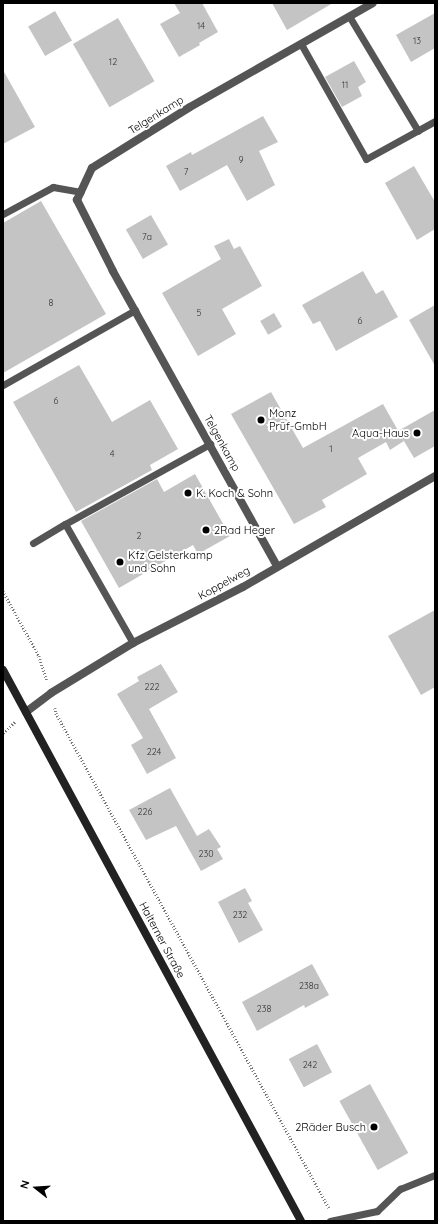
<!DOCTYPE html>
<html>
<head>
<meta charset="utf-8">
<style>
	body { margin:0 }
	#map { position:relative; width:438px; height:1224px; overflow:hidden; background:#fff; font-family:Quicksand,sans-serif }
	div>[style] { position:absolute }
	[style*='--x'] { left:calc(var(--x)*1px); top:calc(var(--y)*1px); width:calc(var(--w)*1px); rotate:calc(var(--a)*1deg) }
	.building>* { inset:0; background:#c4c4c4; transform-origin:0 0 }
	.path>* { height:2.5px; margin-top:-1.25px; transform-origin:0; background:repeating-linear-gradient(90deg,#777 0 1px,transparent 0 3px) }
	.service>* { height:7px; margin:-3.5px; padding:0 3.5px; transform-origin:3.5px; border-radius:3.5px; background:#555 }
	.minor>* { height:8px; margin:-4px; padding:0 4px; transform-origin:4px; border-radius:4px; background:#555 }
	.secondary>* { height:8px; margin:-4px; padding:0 4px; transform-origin:4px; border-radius:4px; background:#222 }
	.dots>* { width:11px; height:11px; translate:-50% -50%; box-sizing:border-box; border:2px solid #fff; border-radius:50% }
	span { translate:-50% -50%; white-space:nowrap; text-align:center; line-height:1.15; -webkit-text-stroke:4px #fff; paint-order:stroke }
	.number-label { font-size:9px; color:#313131 }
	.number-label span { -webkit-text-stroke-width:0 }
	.street-label { font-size:11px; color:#000 }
	.poi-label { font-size:11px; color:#000 }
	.left { translate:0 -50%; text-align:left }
	.right { translate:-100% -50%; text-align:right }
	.frame { position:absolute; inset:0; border:4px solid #000; pointer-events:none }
	.north { position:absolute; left:16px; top:1168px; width:40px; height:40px; -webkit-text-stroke:3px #fff; paint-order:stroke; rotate:287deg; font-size:11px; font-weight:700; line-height:16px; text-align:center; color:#000 }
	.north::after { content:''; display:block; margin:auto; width:14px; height:18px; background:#000; clip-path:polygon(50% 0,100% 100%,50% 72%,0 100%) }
</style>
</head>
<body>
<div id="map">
	<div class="building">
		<div style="clip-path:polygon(174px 3px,202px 3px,218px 32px,199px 43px,200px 45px,179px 57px,160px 24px,180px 13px)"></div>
		<div style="clip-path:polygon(272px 3px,333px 3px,287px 30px)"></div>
		<div style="left:55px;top:11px;width:34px;height:31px;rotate:60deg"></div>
		<div style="clip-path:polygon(435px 13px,435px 48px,411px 62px,396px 35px)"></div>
		<div style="left:118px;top:18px;width:73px;height:52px;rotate:60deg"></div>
		<div style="clip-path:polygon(354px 61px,366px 82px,358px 87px,362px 96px,342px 107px,325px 77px)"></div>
		<div style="clip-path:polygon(3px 70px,35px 127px,3px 144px)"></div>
		<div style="clip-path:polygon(263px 116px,278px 142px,259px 151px,275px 185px,247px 201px,227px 165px,180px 191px,166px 166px,191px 152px,192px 155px)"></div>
		<div style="clip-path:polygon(414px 166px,435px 202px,435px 229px,417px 240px,385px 183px)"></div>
		<div style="clip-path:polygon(41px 201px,106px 314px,3px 373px,3px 223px)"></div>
		<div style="left:151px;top:215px;width:34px;height:29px;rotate:60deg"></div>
		<div style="clip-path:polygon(229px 239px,234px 249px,240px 246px,262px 286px,222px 309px,236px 334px,198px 356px,162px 293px,221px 259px,214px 246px)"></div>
		<div style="clip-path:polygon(363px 271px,376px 294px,383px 290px,398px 317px,336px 351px,320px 321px,313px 324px,302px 305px)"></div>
		<div style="clip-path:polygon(435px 305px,435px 366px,409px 320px)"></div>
		<div style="left:274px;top:313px;width:16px;height:16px;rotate:60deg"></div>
		<div style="clip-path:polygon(79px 365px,112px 422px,150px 400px,178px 449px,150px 465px,152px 470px,76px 512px,13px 402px)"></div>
		<div style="clip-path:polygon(271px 392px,303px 448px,383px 404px,404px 441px,390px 450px,386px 442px,358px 458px,367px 474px,322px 500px,326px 507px,294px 524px,231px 414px)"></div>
		<div style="clip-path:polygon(435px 410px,435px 446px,414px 458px,398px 431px)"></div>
		<div style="clip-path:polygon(195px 474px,230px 536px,198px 554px,193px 545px,119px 588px,81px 521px,157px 479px,164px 492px)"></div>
		<div style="clip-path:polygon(435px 610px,435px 687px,421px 695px,388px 636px)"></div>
		<div style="clip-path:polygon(161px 664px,178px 692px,149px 709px,176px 758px,147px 774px,131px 745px,143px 738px,117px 694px,139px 681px,137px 677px)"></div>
		<div style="clip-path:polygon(170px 788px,197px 836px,209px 829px,221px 847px,217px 849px,223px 859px,201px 871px,176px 826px,146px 840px,129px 810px)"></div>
		<div style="clip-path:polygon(245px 888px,252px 901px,248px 903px,263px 930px,239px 943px,218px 902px)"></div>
		<div style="clip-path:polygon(312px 964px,329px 995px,305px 1008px,304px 1005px,257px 1031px,242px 1002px)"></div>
		<div style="left:317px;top:1044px;width:32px;height:32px;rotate:62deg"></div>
		<div style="left:370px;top:1084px;width:79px;height:35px;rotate:61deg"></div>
	</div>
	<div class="path">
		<div style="--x:3;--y:591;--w:74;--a:61"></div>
		<div style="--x:39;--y:656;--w:25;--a:72"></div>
		<div style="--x:55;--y:708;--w:5;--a:79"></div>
		<div style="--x:56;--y:713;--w:565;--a:61.12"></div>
		<div style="--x:3;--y:733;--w:18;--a:-43"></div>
	</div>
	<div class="service">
		<div style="--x:349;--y:16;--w:134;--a:59"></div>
		<div style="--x:301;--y:44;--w:132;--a:60.5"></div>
		<div style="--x:366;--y:159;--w:79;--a:-28.8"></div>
		<div style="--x:3;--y:214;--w:57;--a:-28.4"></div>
		<div style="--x:53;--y:187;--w:28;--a:10"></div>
		<div style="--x:3;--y:385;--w:152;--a:-29.6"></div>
		<div style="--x:33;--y:543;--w:37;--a:-31"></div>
		<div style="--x:133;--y:643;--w:137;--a:-119.7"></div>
		<div style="--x:65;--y:524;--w:166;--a:-28.9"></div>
		<div style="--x:330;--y:1221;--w:48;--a:-12"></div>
		<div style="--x:377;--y:1211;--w:32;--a:-44"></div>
		<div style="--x:400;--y:1189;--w:38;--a:-22"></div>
	</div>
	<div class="minor">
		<div style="--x:277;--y:566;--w:338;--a:-119.1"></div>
		<div style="--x:113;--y:271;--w:80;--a:-116.9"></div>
		<div style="--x:77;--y:200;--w:35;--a:-65"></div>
		<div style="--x:92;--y:168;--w:115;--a:-31.9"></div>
		<div style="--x:190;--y:107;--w:210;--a:-29.6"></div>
		<div style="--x:26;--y:712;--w:31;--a:-37"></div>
		<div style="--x:51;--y:693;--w:96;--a:-31.4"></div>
		<div style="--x:133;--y:643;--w:123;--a:-27"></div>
		<div style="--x:243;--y:587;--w:222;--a:-30"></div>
	</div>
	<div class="secondary">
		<div style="--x:3;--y:670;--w:626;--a:61.59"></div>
	</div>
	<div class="dots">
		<div style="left:261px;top:420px;background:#000"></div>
		<div style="left:417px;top:433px;background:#000"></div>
		<div style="left:188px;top:493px;background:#000"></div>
		<div style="left:206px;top:530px;background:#000"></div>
		<div style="left:120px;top:562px;background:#000"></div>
		<div style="left:374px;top:1127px;background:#000"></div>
	</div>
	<div class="number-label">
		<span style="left:201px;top:26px">14</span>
		<span style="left:417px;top:41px">13</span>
		<span style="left:113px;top:62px">12</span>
		<span style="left:345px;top:85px">11</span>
		<span style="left:241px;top:160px">9</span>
		<span style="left:186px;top:172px">7</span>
		<span style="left:147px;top:237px">7a</span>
		<span style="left:51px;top:303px">8</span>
		<span style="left:199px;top:313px">5</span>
		<span style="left:360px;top:321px">6</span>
		<span style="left:56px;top:401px">6</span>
		<span style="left:331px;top:449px">1</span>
		<span style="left:112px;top:454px">4</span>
		<span style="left:139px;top:536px">2</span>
		<span style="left:152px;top:687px">222</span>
		<span style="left:154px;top:752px">224</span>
		<span style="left:145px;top:812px">226</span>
		<span style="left:206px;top:854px">230</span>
		<span style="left:240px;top:915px">232</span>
		<span style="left:309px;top:986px">238a</span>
		<span style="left:264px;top:1009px">238</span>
		<span style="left:310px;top:1065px">242</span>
	</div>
	<div class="street-label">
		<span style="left:156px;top:115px;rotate:-32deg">Telgenkamp</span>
		<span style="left:222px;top:443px;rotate:61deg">Telgenkamp</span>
		<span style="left:224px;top:583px;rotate:-29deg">Koppelweg</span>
		<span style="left:162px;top:940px;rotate:62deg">Halterner Straße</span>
	</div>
	<div class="poi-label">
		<span class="left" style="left:269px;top:420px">Monz<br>Prüf-GmbH</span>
		<span class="right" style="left:409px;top:433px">Aqua-Haus</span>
		<span class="left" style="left:196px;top:493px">K. Koch &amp; Sohn</span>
		<span class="left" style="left:214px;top:530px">2Rad Heger</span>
		<span class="left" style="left:128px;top:562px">Kfz Gelsterkamp<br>und Sohn</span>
		<span class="right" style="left:366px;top:1127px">2Räder Busch</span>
	</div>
	<div class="frame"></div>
	<div class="north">N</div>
</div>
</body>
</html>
